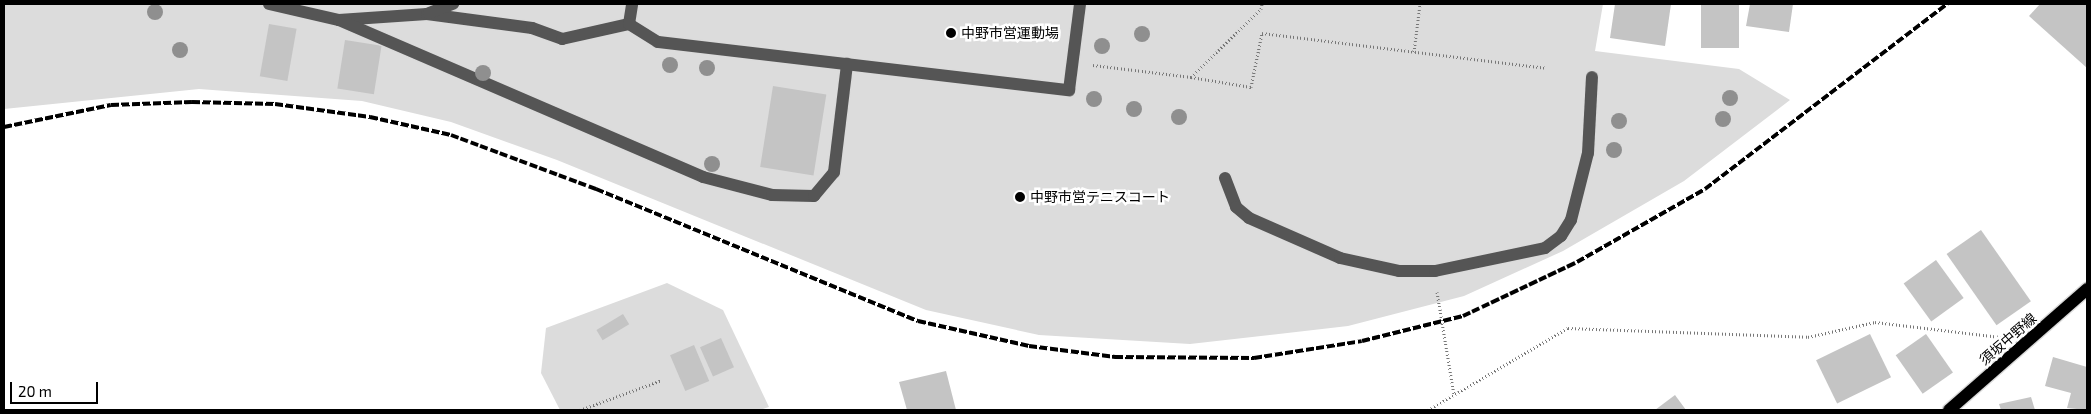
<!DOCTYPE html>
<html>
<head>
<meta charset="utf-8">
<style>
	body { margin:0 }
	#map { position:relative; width:2091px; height:414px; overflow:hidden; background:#fff; font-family:"Exo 2","Noto Sans JP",sans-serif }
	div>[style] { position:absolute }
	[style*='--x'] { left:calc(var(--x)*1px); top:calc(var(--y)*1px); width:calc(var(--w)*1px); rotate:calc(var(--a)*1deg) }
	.green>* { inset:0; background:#dcdcdc }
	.building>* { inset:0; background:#c4c4c4; transform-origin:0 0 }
	.path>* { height:3px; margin-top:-1.5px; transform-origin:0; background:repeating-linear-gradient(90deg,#777 0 1px,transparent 0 3.5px) }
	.roads { filter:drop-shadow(1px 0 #dbdbdb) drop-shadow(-1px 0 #dbdbdb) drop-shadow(0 1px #dbdbdb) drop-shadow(0 -1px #dbdbdb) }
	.minor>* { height:12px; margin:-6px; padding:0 6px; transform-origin:6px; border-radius:6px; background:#555 }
	.major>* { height:12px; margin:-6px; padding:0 6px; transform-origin:6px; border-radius:6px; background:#000 }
	.rail>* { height:4px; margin-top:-2px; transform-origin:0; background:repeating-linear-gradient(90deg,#000 0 8px,transparent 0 10.5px) }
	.trees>* { width:16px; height:16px; margin:-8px; border-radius:50%; background:#8f8f8f }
	.dots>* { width:14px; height:14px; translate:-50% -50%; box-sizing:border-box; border:2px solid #fff; border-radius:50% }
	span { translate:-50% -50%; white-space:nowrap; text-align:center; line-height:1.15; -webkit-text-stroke:5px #fff; paint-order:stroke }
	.poi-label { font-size:14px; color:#000 }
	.left { translate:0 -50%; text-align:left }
	.street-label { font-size:14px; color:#000 }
	.frame { position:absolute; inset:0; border:5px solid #000; pointer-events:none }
	.scale { position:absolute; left:10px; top:382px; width:88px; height:22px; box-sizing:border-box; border:2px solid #000; border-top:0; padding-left:6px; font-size:15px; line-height:18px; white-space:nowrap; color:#000; -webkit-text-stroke:4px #fff; paint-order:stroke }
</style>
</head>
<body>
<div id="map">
	<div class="green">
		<div style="clip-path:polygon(4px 4px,1603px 4px,1595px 51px,1739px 69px,1790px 100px,1684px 181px,1563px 251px,1464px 296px,1348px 326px,1190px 344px,1039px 335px,926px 310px,557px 160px,451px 122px,362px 101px,199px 89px,4px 109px)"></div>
		<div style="clip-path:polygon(667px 283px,723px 310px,769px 407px,760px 410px,560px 410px,541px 373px,546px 328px)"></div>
	</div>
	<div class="building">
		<div style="clip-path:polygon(1615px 4px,1671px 4px,1665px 46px,1610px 38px)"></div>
		<div style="left:1701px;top:4px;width:38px;height:44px"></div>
		<div style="clip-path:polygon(1750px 4px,1793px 4px,1789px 32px,1746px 26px)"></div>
		<div style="clip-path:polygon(2040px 4px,2087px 4px,2087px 68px,2029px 16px)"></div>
		<div style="left:269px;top:24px;width:28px;height:53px;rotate:10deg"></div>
		<div style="left:345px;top:40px;width:37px;height:49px;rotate:9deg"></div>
		<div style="left:773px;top:86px;width:54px;height:82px;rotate:9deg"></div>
		<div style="left:1981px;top:230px;width:87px;height:42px;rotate:55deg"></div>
		<div style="left:1936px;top:260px;width:47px;height:40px;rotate:54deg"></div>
		<div style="left:623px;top:314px;width:12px;height:31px;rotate:59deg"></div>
		<div style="left:1870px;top:334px;width:48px;height:60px;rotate:64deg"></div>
		<div style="left:1926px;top:334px;width:47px;height:37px;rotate:55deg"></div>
		<div style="left:721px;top:338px;width:32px;height:23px;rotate:66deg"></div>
		<div style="left:694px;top:345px;width:39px;height:26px;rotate:67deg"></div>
		<div style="clip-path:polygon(2053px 357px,2087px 367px,2087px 410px,2067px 408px,2071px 393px,2045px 386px)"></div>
		<div style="clip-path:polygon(946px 371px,956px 410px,907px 410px,899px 382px)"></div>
		<div style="clip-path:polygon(1675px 395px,1686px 410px,1655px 410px)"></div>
		<div style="clip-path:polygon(2031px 397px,2035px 410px,2001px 410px,1999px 404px)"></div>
	</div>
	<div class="path">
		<div style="--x:1414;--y:52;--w:48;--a:-82.9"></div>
		<div style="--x:1093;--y:65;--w:99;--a:7"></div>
		<div style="--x:1191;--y:77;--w:98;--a:-44.2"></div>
		<div style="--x:1261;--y:9;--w:5;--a:-79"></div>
		<div style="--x:1191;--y:77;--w:61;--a:9.5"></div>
		<div style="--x:1251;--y:87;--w:55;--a:-78.5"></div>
		<div style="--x:1262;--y:33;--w:286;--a:7"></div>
		<div style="--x:1437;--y:292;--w:104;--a:80.6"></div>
		<div style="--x:580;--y:410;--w:87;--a:-20.1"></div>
		<div style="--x:1428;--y:410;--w:162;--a:-30.4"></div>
		<div style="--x:1568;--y:328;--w:240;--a:2.1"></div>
		<div style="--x:1808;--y:337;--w:69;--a:-12.6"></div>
		<div style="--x:1875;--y:322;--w:126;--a:6.8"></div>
	</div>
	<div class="roads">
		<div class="minor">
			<div style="--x:269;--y:4;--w:72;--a:12.9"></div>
			<div style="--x:339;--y:20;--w:88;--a:-3.9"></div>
			<div style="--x:427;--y:14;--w:106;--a:7.6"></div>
			<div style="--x:532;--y:28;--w:32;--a:20"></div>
			<div style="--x:562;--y:39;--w:69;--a:-12.6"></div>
			<div style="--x:629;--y:24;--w:20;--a:-81"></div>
			<div style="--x:429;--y:13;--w:26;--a:-21"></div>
			<div style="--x:339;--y:20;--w:396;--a:23.3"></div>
			<div style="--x:703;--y:177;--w:71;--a:14.6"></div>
			<div style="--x:772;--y:195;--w:42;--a:1.4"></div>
			<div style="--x:814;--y:196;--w:31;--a:-50"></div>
			<div style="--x:834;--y:172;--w:109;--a:-83.1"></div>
			<div style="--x:629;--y:24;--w:34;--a:32"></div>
			<div style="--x:658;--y:42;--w:414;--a:6.7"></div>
			<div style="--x:1069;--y:90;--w:87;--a:-82.7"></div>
			<div style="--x:1225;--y:178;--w:31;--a:69"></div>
			<div style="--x:1236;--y:207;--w:17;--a:40"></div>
			<div style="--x:1249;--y:218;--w:99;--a:23.7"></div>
			<div style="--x:1340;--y:258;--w:60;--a:12.4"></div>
			<div style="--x:1399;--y:271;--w:36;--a:0"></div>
			<div style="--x:1435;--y:271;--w:112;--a:-11.8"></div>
			<div style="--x:1545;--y:248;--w:20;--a:-37"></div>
			<div style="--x:1561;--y:236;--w:19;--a:-58"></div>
			<div style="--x:1571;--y:220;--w:69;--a:-75.8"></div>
			<div style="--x:1588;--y:153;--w:76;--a:-87"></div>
		</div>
		<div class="major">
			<div style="--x:1949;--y:410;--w:184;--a:-41.2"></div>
		</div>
	</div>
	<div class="rail">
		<div style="--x:4;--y:127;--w:109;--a:-11.6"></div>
		<div style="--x:111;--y:105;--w:81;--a:-2.1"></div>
		<div style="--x:192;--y:102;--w:83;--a:1.4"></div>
		<div style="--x:275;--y:104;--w:96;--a:7.8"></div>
		<div style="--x:370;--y:117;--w:83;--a:12.5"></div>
		<div style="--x:451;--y:135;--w:155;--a:20.4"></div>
		<div style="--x:596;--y:189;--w:348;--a:22.3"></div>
		<div style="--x:918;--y:321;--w:114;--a:12.7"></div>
		<div style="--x:1029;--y:346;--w:87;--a:7.3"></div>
		<div style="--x:1115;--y:357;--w:139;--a:0.4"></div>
		<div style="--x:1254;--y:358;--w:109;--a:-8.9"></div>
		<div style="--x:1362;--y:341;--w:104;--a:-13.9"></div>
		<div style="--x:1463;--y:316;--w:126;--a:-25.3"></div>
		<div style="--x:1577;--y:262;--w:147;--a:-29.7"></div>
		<div style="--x:1705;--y:189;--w:305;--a:-37.4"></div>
	</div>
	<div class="trees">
		<div style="left:155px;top:12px"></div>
		<div style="left:1142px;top:34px"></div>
		<div style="left:1102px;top:46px"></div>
		<div style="left:180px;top:50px"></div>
		<div style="left:670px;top:65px"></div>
		<div style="left:707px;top:68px"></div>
		<div style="left:483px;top:73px"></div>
		<div style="left:1730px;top:98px"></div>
		<div style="left:1094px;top:99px"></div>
		<div style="left:1134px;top:109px"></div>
		<div style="left:1179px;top:117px"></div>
		<div style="left:1723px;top:119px"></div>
		<div style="left:1619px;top:121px"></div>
		<div style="left:1614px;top:150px"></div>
		<div style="left:712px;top:164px"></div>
	</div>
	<div class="dots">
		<div style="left:951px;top:33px;background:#000"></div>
		<div style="left:1020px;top:197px;background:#000"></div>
	</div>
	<div class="poi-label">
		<span class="left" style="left:961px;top:33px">中野市営運動場</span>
		<span class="left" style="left:1030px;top:197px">中野市営テニスコート</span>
	</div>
	<div class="street-label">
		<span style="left:2008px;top:339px;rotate:-41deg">須坂中野線</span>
	</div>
	<div class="frame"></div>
	<div class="scale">20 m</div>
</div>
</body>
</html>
